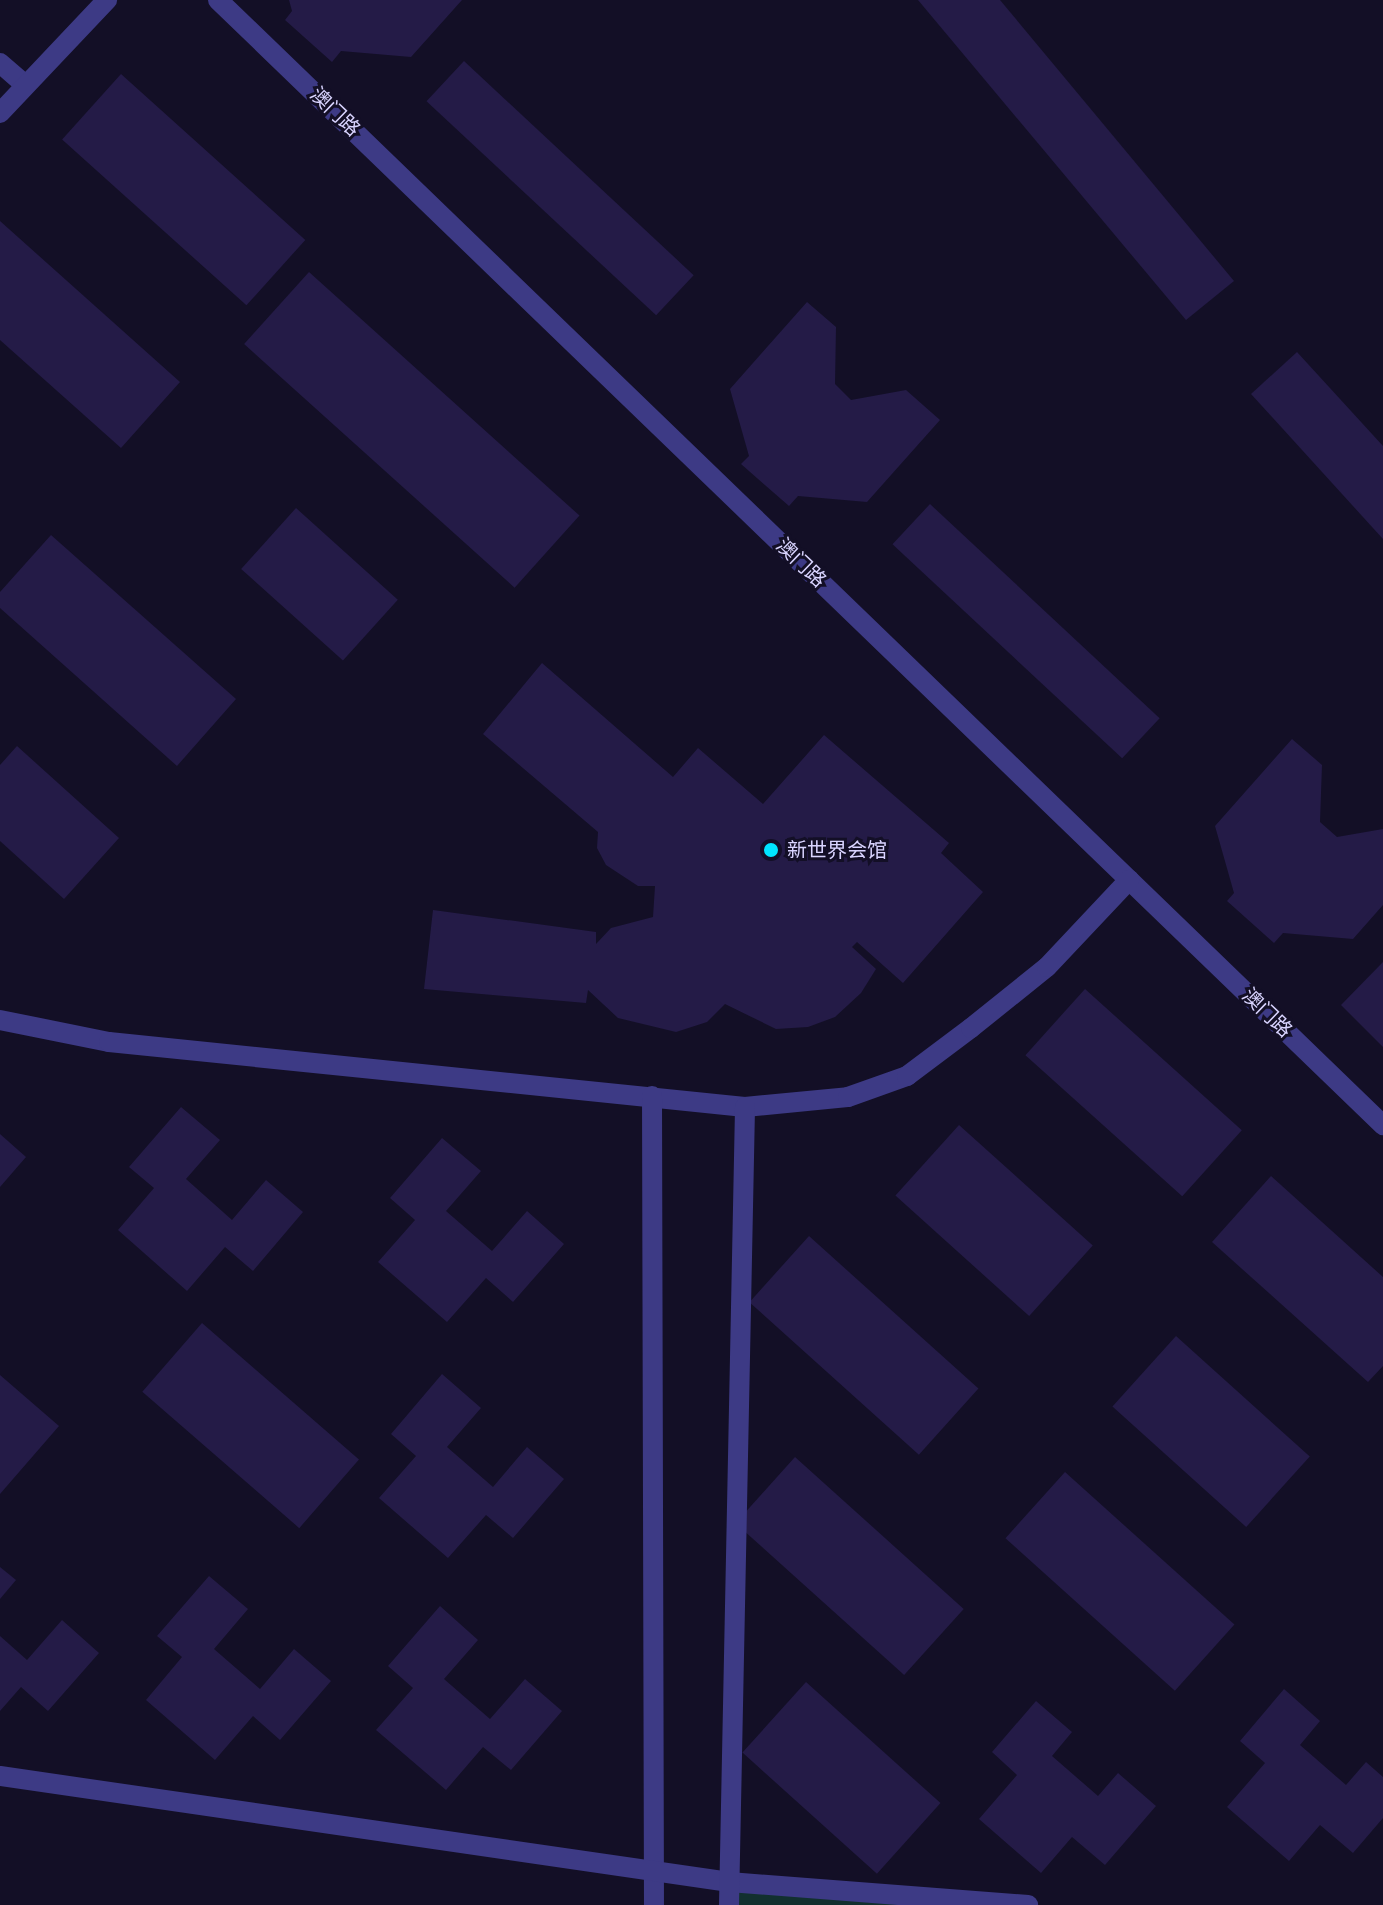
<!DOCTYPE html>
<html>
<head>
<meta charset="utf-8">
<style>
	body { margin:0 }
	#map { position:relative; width:1383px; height:1905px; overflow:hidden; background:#130f26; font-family:"DejaVu Sans","Noto Sans SC",sans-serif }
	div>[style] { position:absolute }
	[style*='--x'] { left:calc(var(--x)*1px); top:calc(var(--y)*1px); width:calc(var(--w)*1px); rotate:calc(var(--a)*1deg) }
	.green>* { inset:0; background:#12302f }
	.building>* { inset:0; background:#241b47; transform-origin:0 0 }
	.minor>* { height:20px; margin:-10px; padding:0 10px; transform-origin:10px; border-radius:10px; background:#3d3a85 }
	.dots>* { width:22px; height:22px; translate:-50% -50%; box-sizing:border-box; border:4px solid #130f26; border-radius:50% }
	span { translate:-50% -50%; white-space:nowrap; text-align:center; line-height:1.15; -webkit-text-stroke:6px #130f26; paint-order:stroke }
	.street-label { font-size:20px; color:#d9d4ff }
	.poi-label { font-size:20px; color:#d9d4ff }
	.left { translate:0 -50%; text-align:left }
</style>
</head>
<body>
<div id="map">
	<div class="green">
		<div style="clip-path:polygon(729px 1882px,1028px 1905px,729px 1905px)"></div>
	</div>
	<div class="building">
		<div style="clip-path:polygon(289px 0,462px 0,411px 57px,341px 51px,332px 62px,285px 20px,292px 11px)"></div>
		<div style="clip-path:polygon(918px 0,1000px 0,1234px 281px,1186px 320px)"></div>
		<div style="left:464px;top:61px;width:314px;height:55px;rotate:43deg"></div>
		<div style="left:121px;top:74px;width:248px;height:88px;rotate:42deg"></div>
		<div style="clip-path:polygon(0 221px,180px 382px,121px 448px,0 340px)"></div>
		<div style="left:309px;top:272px;width:364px;height:97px;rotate:42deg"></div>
		<div style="clip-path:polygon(807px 302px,836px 327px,835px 384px,851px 400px,906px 390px,940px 420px,867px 502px,798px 496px,789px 506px,741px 464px,749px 456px,730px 389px)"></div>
		<div style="clip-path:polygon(1297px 352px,1383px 446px,1383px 539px,1251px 394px)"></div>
		<div style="left:930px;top:504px;width:314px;height:55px;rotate:43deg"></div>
		<div style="left:296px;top:508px;width:137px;height:82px;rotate:42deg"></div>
		<div style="clip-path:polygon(51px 535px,236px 699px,177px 766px,0 608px,0 592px)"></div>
		<div style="clip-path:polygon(542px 663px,673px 777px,698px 748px,763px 804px,824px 735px,949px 843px,941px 853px,983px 892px,903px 983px,857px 942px,852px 947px,876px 969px,861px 993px,835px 1017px,808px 1027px,776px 1029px,725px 1004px,707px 1022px,676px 1032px,618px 1018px,588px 990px,586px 1003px,424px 989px,433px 910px,596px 932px,596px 944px,611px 928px,653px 917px,655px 886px,638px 886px,606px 865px,597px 848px,598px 832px,483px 734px)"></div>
		<div style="clip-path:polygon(1292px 739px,1322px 765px,1320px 822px,1337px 837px,1383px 829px,1383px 905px,1353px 939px,1283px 933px,1274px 943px,1227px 901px,1234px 893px,1215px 826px)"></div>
		<div style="clip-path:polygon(17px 746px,119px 838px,64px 899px,0 841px,0 765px)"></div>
		<div style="clip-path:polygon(1383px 962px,1383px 1047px,1341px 1005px)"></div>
		<div style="left:1085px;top:989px;width:211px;height:89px;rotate:42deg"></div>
		<div style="clip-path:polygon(181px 1107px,220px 1140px,186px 1179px,232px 1220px,266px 1180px,303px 1212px,253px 1271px,225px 1247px,187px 1291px,118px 1230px,154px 1188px,129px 1167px)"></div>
		<div style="left:959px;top:1125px;width:180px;height:95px;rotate:42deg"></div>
		<div style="clip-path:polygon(0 1134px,26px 1157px,0 1187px)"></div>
		<div style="clip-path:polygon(442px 1138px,481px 1171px,446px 1211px,492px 1251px,527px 1211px,564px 1244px,513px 1302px,486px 1278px,447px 1322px,378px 1262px,415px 1220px,390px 1198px)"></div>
		<div style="clip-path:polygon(1271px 1176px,1383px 1277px,1383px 1366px,1368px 1382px,1212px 1242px)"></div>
		<div style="left:809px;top:1236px;width:228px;height:89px;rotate:42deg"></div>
		<div style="left:202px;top:1323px;width:208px;height:91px;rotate:41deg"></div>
		<div style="left:1176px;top:1336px;width:180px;height:95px;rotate:42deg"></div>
		<div style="clip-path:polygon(442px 1374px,481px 1408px,447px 1447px,493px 1487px,527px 1447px,564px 1479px,513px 1538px,486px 1515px,448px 1558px,379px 1498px,416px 1456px,391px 1434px)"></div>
		<div style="clip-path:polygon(0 1375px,59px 1426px,0 1494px)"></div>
		<div style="left:795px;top:1457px;width:227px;height:89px;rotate:42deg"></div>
		<div style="left:1065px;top:1472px;width:228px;height:89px;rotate:42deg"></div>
		<div style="clip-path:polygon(0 1567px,16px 1580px,0 1599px)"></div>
		<div style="clip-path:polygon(209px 1576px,248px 1609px,214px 1649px,260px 1689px,294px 1649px,331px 1681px,280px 1740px,253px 1716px,215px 1760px,146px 1700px,182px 1657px,157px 1636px)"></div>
		<div style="clip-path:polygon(440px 1606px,478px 1640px,444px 1679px,490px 1719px,525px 1679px,562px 1711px,511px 1770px,483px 1747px,446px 1790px,376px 1730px,413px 1688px,388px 1666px)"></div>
		<div style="clip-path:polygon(62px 1620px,99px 1653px,48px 1711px,21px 1687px,0 1711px,0 1636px,27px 1660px)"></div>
		<div style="left:806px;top:1682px;width:181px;height:95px;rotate:42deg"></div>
		<div style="clip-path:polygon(1284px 1689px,1320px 1721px,1300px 1745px,1346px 1785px,1366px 1762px,1383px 1777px,1383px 1818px,1353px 1853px,1320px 1825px,1289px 1861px,1227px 1807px,1265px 1763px,1240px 1741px)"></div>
		<div style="clip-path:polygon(1036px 1701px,1072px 1732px,1052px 1756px,1098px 1796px,1118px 1773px,1156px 1806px,1105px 1865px,1072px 1837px,1041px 1873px,979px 1819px,1017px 1775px,992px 1752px)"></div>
	</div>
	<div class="minor">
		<div style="--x:218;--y:0;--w:1620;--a:44"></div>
		<div style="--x:0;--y:63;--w:33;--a:41"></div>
		<div style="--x:0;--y:113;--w:156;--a:-46.6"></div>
		<div style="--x:0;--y:1020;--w:111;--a:11.4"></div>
		<div style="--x:109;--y:1042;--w:639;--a:5.84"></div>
		<div style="--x:745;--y:1107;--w:103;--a:-5.5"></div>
		<div style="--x:848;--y:1097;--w:63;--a:-19.6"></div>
		<div style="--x:907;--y:1076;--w:80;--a:-36.9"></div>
		<div style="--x:971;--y:1028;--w:97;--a:-38.8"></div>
		<div style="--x:1047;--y:967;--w:120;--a:-46.7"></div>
		<div style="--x:652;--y:1096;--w:809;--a:89.86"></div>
		<div style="--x:0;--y:1776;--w:737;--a:8.27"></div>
		<div style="--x:729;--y:1882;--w:300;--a:4.4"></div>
		<div style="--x:729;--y:1905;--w:798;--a:-88.85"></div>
	</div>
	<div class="dots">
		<div style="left:771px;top:850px;background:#00e5ff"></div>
	</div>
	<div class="street-label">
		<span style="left:335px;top:112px;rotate:44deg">澳门路</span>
		<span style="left:801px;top:563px;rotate:44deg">澳门路</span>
		<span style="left:1267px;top:1013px;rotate:44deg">澳门路</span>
	</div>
	<div class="poi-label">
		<span class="left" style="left:787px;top:850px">新世界会馆</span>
	</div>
</div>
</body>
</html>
